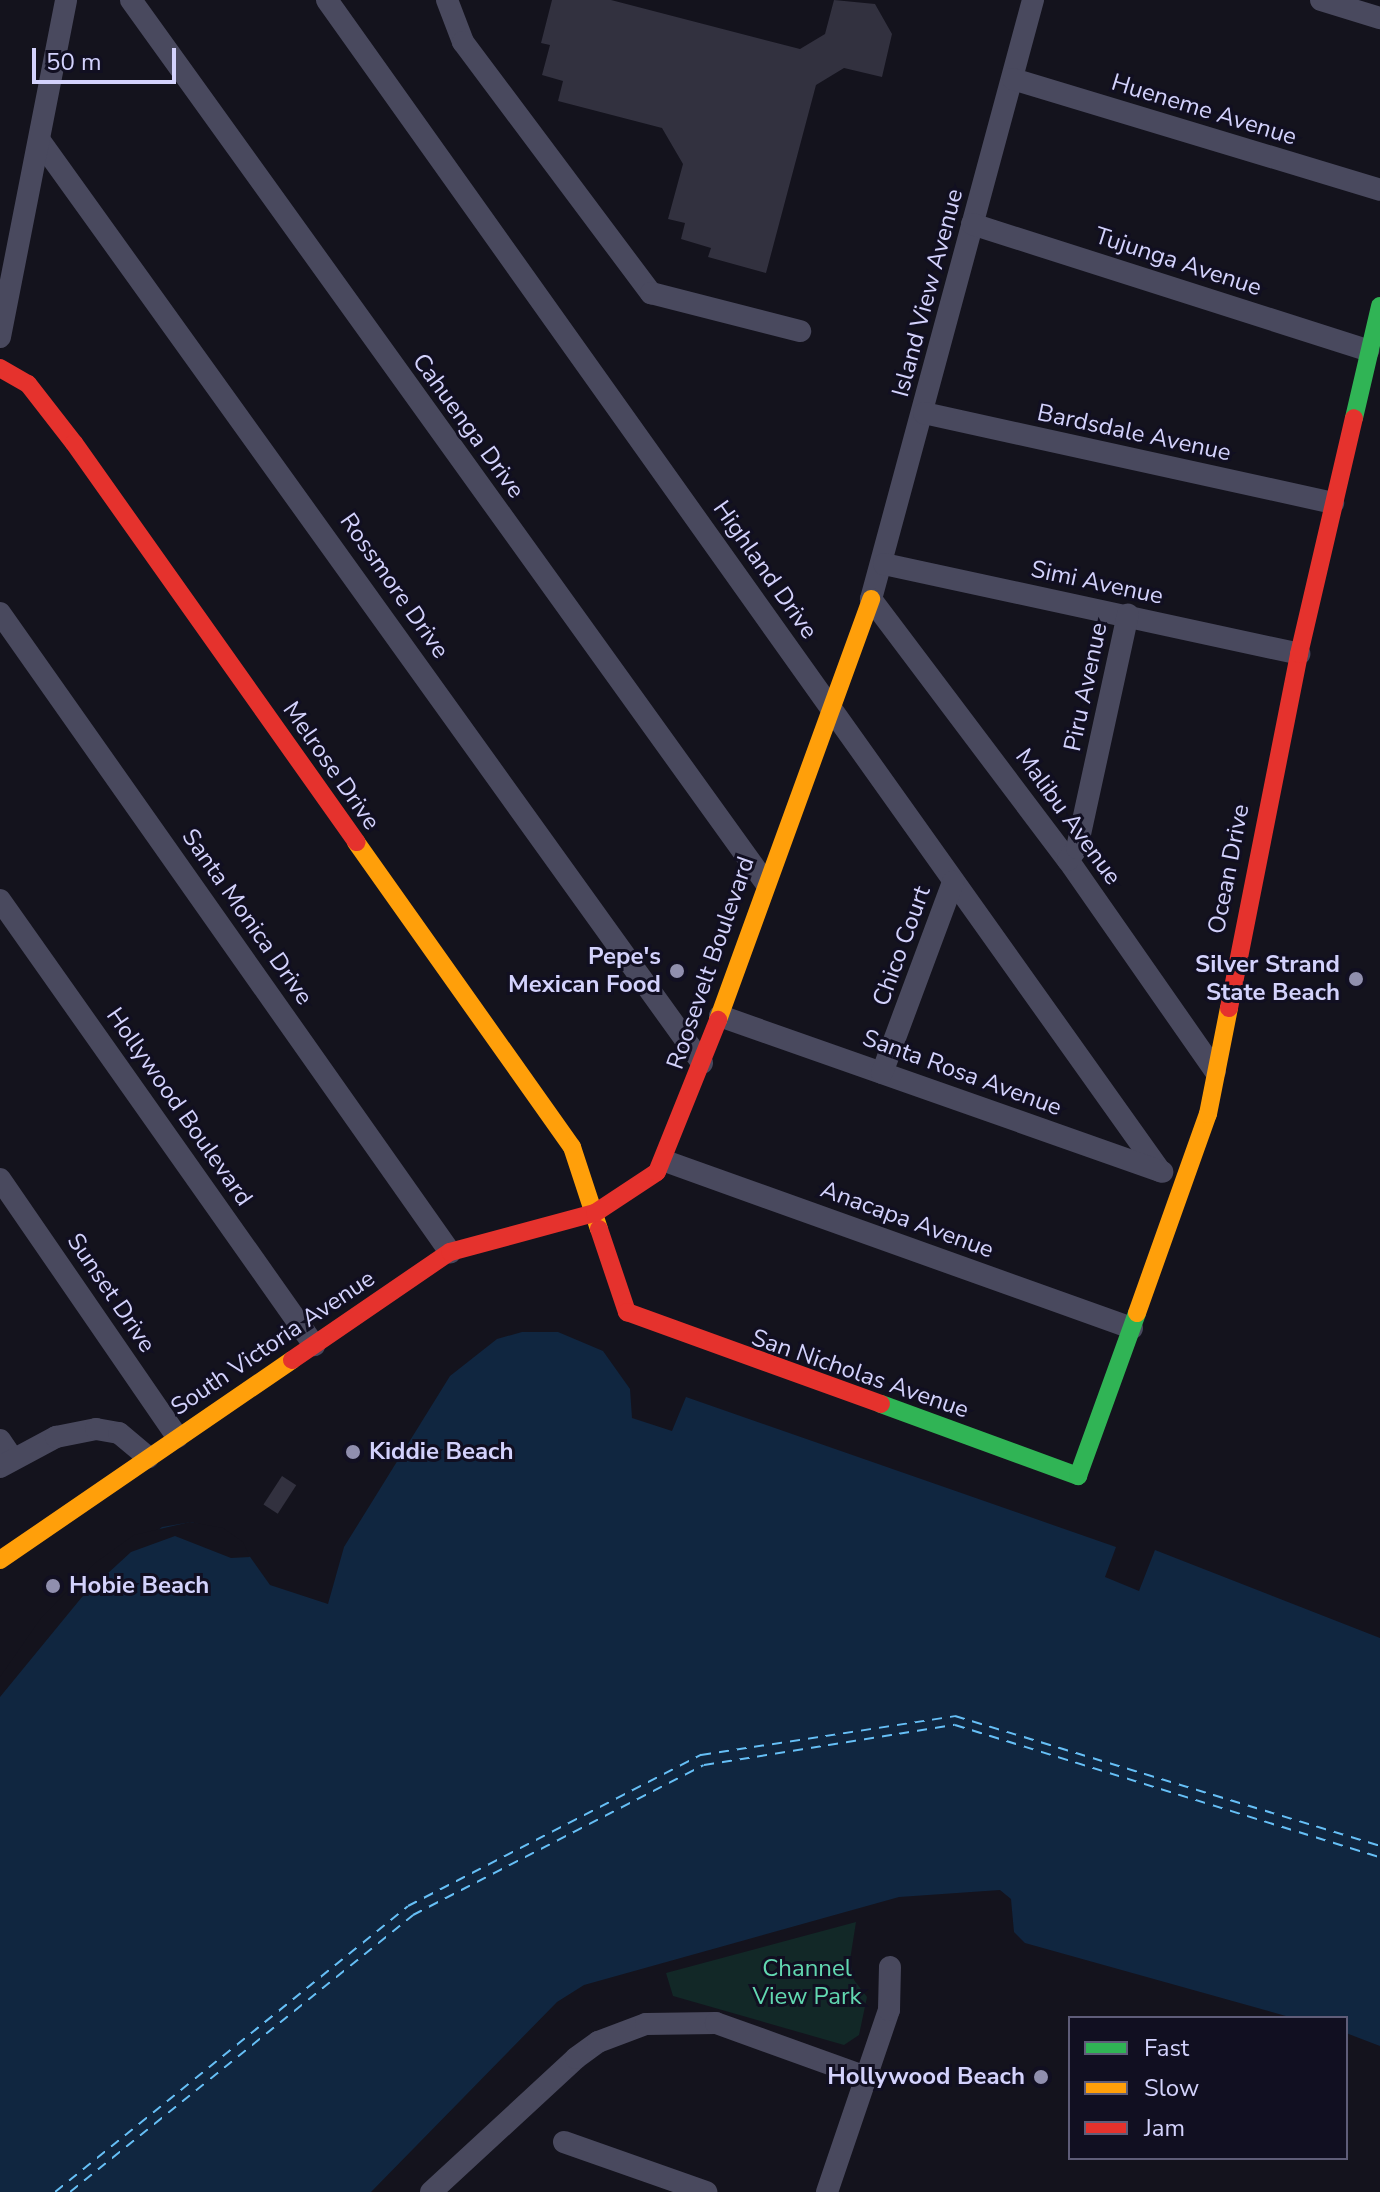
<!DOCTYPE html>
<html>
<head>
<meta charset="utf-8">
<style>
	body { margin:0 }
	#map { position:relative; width:1380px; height:2192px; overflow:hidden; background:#14131d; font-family:"Nunito Sans",sans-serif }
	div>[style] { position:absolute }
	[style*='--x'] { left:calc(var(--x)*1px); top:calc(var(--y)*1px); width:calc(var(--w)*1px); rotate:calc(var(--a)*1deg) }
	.green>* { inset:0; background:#122827 }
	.water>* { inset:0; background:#102640 }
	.pier>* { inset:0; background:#14131d }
	.ferry>* { height:2px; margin-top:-1px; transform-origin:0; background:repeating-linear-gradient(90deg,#66bff6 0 10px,transparent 0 18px) }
	.building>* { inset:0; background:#32313f; transform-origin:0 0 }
	.street>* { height:22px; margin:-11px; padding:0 11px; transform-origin:11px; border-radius:11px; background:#49495e }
	.fast>* { height:18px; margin:-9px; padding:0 9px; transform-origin:9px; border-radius:9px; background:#30b455 }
	.slow>* { height:18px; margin:-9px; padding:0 9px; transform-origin:9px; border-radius:9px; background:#ff9f0a }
	.jam>* { height:18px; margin:-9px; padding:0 9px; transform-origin:9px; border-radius:9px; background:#e5322d }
	.dots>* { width:22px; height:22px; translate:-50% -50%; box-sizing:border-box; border:4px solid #110f21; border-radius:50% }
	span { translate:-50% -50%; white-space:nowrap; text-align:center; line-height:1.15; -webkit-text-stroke:6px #110f21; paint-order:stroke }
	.street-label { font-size:24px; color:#d3d2fc }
	.poi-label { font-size:24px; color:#d3d2fc; font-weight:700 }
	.right { translate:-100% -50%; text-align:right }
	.left { translate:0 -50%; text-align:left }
	.park-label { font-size:24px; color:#62d8b1 }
	.legend { position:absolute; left:1068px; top:2016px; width:280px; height:144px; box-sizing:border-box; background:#110f21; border:2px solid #5f5d79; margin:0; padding:10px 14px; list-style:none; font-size:24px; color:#d3d2fc }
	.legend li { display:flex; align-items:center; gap:16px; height:40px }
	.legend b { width:40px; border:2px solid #5f5d79 }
	.scale { position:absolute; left:32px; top:48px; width:144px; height:36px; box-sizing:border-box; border:4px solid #d3d2fc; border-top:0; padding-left:10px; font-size:24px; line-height:28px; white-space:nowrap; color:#d3d2fc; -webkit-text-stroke:6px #110f21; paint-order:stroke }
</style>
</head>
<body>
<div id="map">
	<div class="green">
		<div style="clip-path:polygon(856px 1922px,850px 1960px,854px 1980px,867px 1997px,859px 2035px,844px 2045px,673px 1996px,666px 1973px)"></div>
	</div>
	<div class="water">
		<div style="clip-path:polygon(522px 1332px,558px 1332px,603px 1351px,630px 1389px,632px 1418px,672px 1431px,686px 1397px,1116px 1547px,1105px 1577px,1139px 1591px,1155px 1550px,1380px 1638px,1380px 2046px,1346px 2033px,1346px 2018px,1293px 2018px,1025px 1943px,1014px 1932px,1011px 1899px,1000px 1890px,899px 1897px,584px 1985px,557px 2002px,371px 2192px,0 2192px,0 1684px,44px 1620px,162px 1527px,191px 1522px,221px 1530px,243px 1547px,270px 1585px,328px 1604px,344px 1547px,450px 1376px,497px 1339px)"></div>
	</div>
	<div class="pier">
		<div style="clip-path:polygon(190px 1522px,223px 1528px,243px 1542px,250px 1557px,231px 1558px,175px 1536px,131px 1552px,82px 1597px,0 1697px,0 1677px,41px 1618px,95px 1563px,134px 1535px)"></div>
	</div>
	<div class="ferry">
		<div style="--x:55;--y:2192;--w:454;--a:-39"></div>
		<div style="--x:408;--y:1906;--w:330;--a:-27.3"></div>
		<div style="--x:701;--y:1755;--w:257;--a:-8.7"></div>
		<div style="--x:955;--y:1716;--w:444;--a:17"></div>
		<div style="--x:70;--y:2192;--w:441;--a:-38.9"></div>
		<div style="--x:413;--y:1915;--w:327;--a:-27.3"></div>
		<div style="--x:704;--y:1765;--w:254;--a:-9.1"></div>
		<div style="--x:955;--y:1725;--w:445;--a:17.3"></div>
	</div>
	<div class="building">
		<div style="clip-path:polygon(552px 0,611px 0,800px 49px,825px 34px,834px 0,875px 4px,892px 34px,882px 77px,844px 68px,816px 85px,766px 273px,708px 257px,711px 248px,681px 239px,685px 223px,668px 219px,683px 164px,662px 128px,558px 101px,563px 81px,542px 75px,550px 45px,541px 43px)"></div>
		<div style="left:282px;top:1476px;width:17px;height:34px;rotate:33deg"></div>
	</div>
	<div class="street">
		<div style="--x:131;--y:0;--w:1086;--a:54.29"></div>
		<div style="--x:327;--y:0;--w:1437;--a:54.57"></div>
		<div style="--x:447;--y:0;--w:45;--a:69.1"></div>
		<div style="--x:463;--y:42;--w:314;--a:53.2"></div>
		<div style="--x:651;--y:293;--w:154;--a:14.3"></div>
		<div style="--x:1033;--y:0;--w:621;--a:105.13"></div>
		<div style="--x:871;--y:599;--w:327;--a:53"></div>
		<div style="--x:1068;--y:860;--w:257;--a:55.1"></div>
		<div style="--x:1321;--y:0;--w:62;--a:17"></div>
		<div style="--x:1013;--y:79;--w:383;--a:16.8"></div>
		<div style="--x:40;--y:141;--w:1135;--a:54.32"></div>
		<div style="--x:972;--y:224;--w:416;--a:17.7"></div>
		<div style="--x:0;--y:337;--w:343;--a:-78.9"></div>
		<div style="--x:924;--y:413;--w:419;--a:12.4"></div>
		<div style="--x:884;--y:564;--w:425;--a:12.2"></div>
		<div style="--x:0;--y:613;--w:782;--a:54.85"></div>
		<div style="--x:1068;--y:860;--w:15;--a:-53"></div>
		<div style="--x:1077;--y:848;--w:239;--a:-77.7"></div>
		<div style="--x:0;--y:900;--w:545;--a:54.79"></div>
		<div style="--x:720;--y:1016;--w:469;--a:19.4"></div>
		<div style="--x:882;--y:1073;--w:204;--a:-69.6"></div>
		<div style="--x:665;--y:1161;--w:496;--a:19.7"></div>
		<div style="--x:0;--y:1179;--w:313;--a:55.5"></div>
		<div style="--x:0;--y:1440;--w:22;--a:56"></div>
		<div style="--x:0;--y:1467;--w:64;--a:-28.2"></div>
		<div style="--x:56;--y:1437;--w:41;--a:-11.3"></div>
		<div style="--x:96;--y:1429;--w:23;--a:10"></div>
		<div style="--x:119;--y:1433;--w:38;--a:40"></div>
		<div style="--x:564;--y:2142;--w:151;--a:19.4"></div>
		<div style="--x:431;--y:2192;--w:197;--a:-42.7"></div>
		<div style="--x:576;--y:2058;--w:27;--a:-36"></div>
		<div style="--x:598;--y:2042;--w:51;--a:-20.6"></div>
		<div style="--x:646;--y:2024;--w:70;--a:-0.8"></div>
		<div style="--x:716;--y:2023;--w:159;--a:19.8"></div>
		<div style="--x:827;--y:2192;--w:192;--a:-71.2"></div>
		<div style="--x:889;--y:2010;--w:43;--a:-88.7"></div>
	</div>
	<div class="fast">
		<div style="--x:1354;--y:418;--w:115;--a:-76.9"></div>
		<div style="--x:881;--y:1404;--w:210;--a:20.1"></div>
		<div style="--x:1078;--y:1476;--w:173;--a:-70.1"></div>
	</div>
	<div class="slow">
		<div style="--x:356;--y:842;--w:374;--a:54.7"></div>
		<div style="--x:572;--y:1147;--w:86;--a:71.8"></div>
		<div style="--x:718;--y:1020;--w:448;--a:-70"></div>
		<div style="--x:1137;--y:1313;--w:211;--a:-70.4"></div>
		<div style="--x:1208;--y:1114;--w:108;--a:-78.8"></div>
		<div style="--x:0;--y:1560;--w:354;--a:-34.4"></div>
	</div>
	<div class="jam">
		<div style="--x:0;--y:368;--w:32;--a:30"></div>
		<div style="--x:28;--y:384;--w:75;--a:52.1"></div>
		<div style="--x:74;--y:443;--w:489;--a:54.7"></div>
		<div style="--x:1229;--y:1008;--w:361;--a:-78.8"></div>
		<div style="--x:1299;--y:654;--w:242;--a:-76.9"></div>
		<div style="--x:599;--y:1229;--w:88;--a:71.4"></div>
		<div style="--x:627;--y:1312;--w:270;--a:19.9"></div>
		<div style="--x:292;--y:1360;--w:191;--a:-34.4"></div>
		<div style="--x:450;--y:1252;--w:150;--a:-15.1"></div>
		<div style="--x:595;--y:1213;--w:74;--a:-33.5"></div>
		<div style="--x:657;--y:1172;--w:164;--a:-68.1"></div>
	</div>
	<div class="dots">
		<div style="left:677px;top:971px;background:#908fae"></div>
		<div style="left:1356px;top:979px;background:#908fae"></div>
		<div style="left:353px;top:1452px;background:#908fae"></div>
		<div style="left:53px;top:1586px;background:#908fae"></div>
		<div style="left:1041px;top:2077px;background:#908fae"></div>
	</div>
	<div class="street-label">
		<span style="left:1204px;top:110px;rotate:17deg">Hueneme Avenue</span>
		<span style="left:1178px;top:262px;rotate:18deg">Tujunga Avenue</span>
		<span style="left:928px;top:293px;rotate:-75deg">Island View Avenue</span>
		<span style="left:468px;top:426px;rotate:54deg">Cahuenga Drive</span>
		<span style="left:1134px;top:433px;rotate:12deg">Bardsdale Avenue</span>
		<span style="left:765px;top:570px;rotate:55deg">Highland Drive</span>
		<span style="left:1097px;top:583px;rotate:12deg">Simi Avenue</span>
		<span style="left:394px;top:586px;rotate:55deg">Rossmore Drive</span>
		<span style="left:1086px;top:687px;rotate:-78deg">Piru Avenue</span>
		<span style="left:331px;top:766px;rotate:55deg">Melrose Drive</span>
		<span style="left:1068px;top:817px;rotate:54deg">Malibu Avenue</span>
		<span style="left:1229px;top:869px;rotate:-79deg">Ocean Drive</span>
		<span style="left:247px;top:917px;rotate:55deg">Santa Monica Drive</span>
		<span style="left:902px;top:946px;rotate:-70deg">Chico Court</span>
		<span style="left:711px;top:963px;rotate:-71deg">Roosevelt Boulevard</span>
		<span style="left:962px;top:1073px;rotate:20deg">Santa Rosa Avenue</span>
		<span style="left:179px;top:1107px;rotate:55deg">Hollywood Boulevard</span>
		<span style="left:907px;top:1220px;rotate:20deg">Anacapa Avenue</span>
		<span style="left:111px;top:1293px;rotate:56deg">Sunset Drive</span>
		<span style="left:273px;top:1343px;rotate:-34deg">South Victoria Avenue</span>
		<span style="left:860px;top:1374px;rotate:19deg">San Nicholas Avenue</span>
	</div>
	<div class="poi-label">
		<span class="right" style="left:661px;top:971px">Pepe's<br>Mexican Food</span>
		<span class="right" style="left:1340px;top:979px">Silver Strand<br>State Beach</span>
		<span class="left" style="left:369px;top:1452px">Kiddie Beach</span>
		<span class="left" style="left:69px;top:1586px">Hobie Beach</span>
		<span class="right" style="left:1025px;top:2077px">Hollywood Beach</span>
	</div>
	<div class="park-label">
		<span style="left:807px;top:1983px">Channel<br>View Park</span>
	</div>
	<ul class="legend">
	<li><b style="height:10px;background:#30b455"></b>Fast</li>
	<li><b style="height:10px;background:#ff9f0a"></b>Slow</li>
	<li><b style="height:10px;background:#e5322d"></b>Jam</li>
	</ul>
	<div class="scale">50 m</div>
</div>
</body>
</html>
